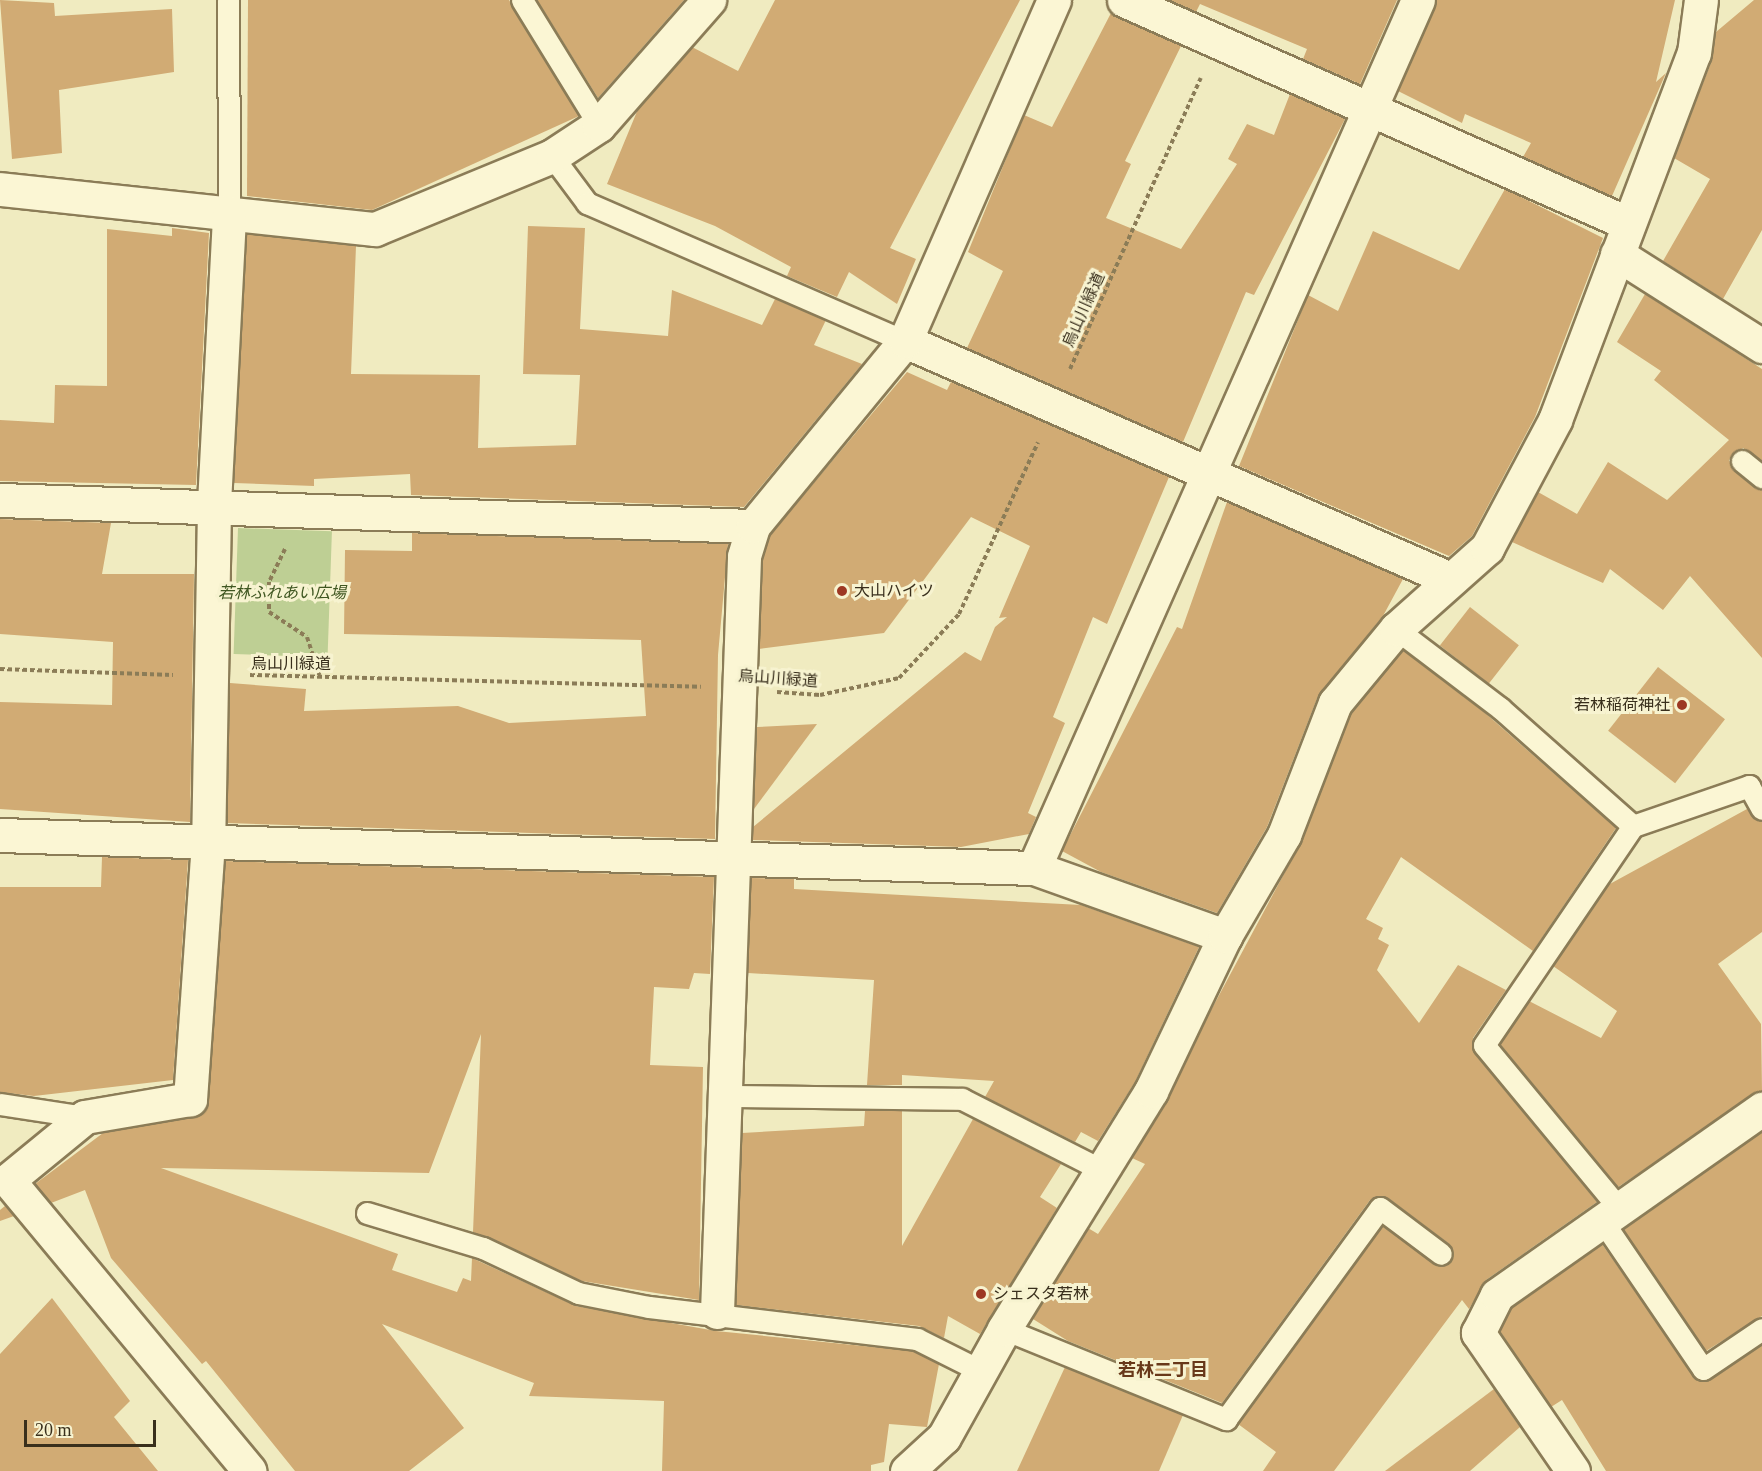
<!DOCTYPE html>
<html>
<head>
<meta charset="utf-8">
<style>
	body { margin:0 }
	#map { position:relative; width:1762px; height:1471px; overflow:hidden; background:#f0ebc0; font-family:"Times New Roman","Noto Sans JP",serif }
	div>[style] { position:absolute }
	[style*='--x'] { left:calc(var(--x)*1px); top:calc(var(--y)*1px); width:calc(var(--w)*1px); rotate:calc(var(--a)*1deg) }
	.green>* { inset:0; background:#becf94; transform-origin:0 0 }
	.building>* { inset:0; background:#d1ab74; transform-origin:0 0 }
	.path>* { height:4px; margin-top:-2px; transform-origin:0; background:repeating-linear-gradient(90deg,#8b7c57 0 4.5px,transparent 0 7.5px) }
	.roads { filter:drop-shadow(2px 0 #8b7c57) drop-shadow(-2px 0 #8b7c57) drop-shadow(0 2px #8b7c57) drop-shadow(0 -2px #8b7c57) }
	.lane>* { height:21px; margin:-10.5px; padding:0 10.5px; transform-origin:10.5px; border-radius:10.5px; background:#fbf6d4 }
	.street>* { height:33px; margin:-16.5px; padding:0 16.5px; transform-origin:16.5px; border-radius:16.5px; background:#fbf6d4 }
	.dots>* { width:16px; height:16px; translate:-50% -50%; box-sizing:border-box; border:3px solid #f7f3d0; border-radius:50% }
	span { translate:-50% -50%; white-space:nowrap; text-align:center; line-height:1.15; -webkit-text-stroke:6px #f7f3d0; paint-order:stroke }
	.street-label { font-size:16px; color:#392f1c }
	.poi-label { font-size:16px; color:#392f1c }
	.left { translate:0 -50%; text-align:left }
	.right { translate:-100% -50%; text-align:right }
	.park-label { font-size:16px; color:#405722; font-style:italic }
	.neighbourhood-label { font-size:18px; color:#683819; font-weight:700 }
	.scale { position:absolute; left:24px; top:1420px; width:132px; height:27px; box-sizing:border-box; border:3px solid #392f1c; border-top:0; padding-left:8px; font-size:18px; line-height:21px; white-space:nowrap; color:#392f1c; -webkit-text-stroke:4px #f7f3d0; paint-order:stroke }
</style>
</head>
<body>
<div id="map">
	<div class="green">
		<div style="left:238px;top:528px;width:94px;height:126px;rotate:2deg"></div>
	</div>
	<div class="building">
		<div style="clip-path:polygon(0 0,54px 3px,55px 16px,172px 9px,174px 72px,59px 90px,62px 153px,12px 159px)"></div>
		<div style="clip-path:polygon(248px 0,509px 0,579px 116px,372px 210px,247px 196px)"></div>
		<div style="clip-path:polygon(537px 0,684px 0,598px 98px)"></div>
		<div style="clip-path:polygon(775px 0,1020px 0,890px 248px,916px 259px,897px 304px,849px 272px,837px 297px,787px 276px,791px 267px,715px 226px,607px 184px,638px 109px,692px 47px,738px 71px)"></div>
		<div style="clip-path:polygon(1170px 0,1397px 0,1360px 84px,1303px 59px,1307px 49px,1200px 4px,1196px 12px)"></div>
		<div style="clip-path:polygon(1436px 0,1675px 0,1656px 82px,1666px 73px,1612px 196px,1523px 157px,1531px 143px,1465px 114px,1462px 123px,1398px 91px)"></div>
		<div style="clip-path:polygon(1754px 0,1762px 0,1762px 230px,1723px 299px,1663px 261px,1710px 179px,1674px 158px,1712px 60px,1716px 32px)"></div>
		<div style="clip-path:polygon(1111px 13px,1181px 46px,1125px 161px,1131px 164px,1106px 218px,1181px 249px,1237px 164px,1228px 159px,1247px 124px,1274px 135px,1290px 94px,1345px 119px,1254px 295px,1246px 292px,1183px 442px,967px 348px,1003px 271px,968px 252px,1015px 137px,1024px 115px,1052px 127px)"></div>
		<div style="clip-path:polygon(1505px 189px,1603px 238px,1535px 417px,1472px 536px,1449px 556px,1239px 466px,1308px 295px,1338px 311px,1373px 231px,1459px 270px)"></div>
		<div style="clip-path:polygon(528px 226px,585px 228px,580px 329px,668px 336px,672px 290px,762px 325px,775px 299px,826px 320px,814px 345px,862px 364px,744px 507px,411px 495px,410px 474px,314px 479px,314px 486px,234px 483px,247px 234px,356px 246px,351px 374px,480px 375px,478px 448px,576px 445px,580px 375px,523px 374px)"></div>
		<div style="clip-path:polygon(172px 228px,209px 233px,196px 485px,0 481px,0 420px,54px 423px,55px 385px,107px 386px,107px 229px,172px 236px)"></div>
		<div style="clip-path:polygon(1645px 294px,1762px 369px,1762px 461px,1743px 448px,1729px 460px,1734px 471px,1762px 489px,1762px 658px,1690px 576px,1663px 610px,1610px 569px,1603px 583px,1512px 542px,1538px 492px,1577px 514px,1608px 462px,1667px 500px,1729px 440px,1654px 380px,1661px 371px,1617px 342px)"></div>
		<div style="clip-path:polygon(907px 372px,947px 390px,951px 382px,1169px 477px,1107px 624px,1093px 617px,1053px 717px,1065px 723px,1028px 813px,1036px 817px,1029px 834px,961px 847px,753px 840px,753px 827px,965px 652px,981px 661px,995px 627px,1007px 617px,999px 618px,1030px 546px,971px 517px,884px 633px,759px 649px,763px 559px,770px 535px)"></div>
		<div style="clip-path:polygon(1227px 502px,1403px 579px,1383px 616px,1318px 696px,1267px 827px,1217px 913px,1101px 872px,1062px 851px,1177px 627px,1182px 629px)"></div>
		<div style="clip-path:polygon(0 519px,111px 523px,102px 574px,194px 574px,190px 822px,0 809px,0 702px,112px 705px,113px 642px,0 634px)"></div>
		<div style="clip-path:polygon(412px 533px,728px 544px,718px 655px,715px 839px,227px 823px,230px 683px,306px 689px,304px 711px,458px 706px,509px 723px,646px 716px,641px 640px,344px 634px,345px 550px,412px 551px)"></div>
		<div style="left:1470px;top:607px;width:62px;height:49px;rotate:38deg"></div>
		<div style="clip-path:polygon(1403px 650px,1484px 712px,1616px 828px,1533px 951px,1401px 857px,1366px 919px,1383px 928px,1378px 939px,1389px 945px,1377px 970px,1419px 1023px,1458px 965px,1506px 990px,1473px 1038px,1474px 1053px,1597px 1202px,1486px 1280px,1469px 1309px,1462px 1300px,1334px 1471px,1263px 1471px,1276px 1452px,1238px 1424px,1383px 1226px,1434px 1264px,1451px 1261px,1449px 1244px,1388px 1198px,1370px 1200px,1222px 1403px,1068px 1341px,1033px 1319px,1088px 1228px,1098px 1234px,1145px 1164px,1132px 1158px,1300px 844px,1351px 713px)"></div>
		<div style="left:1658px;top:667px;width:85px;height:81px;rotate:38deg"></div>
		<div style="clip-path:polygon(817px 724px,754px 809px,757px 727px)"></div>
		<div style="clip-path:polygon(1747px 809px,1762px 822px,1762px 932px,1718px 964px,1761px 1024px,1762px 1091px,1618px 1187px,1500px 1044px,1529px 1001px,1601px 1038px,1617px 1011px,1553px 966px,1608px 885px)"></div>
		<div style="clip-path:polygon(102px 857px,188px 860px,173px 1080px,34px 1096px,0 1092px,0 887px,101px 887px)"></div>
		<div style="clip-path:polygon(225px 861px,714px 877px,710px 974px,694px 973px,689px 989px,654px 987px,650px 1065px,703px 1067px,699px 1300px,582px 1281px,473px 1232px,481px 1034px,429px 1173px,161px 1168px,398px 1254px,392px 1270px,457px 1292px,463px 1278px,471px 1281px,472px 1258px,576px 1306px,716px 1331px,913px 1351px,939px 1364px,927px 1427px,889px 1424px,884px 1462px,871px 1465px,871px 1471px,662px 1471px,664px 1401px,529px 1396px,534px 1383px,382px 1324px,464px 1428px,409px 1471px,295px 1471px,206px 1361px,202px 1364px,111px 1258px,85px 1190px,51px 1203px,35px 1184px,103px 1133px,193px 1117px,206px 1109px)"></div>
		<div style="clip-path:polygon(751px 878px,794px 879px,794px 889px,1081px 905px,1199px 947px,1135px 1082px,1098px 1141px,1081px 1132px,1075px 1142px,985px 1097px,994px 1081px,902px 1075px,902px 1085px,867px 1085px,874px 980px,748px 973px)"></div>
		<div style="clip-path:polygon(865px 1111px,902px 1111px,902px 1246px,973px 1119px,1061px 1164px,1040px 1197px,1057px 1208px,980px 1334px,948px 1316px,944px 1338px,919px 1326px,736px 1305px,742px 1133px,864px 1126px)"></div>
		<div style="clip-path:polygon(1762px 1132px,1762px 1316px,1706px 1351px,1623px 1229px)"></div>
		<div style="clip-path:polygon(5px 1206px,14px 1216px,0 1221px,0 1210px)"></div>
		<div style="clip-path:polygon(1602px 1244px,1697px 1380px,1710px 1380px,1762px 1344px,1762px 1471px,1606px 1471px,1562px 1400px,1551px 1407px,1500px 1331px,1512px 1308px)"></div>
		<div style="clip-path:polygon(52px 1298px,130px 1401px,114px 1417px,158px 1471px,0 1471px,0 1354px)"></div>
		<div style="clip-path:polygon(1065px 1367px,1183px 1415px,1159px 1471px,1017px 1471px)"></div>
		<div style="clip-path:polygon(1494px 1389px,1520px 1427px,1470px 1471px,1385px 1471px)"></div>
	</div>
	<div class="path">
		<div style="--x:1070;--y:369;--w:319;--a:-65.8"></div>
		<div style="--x:285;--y:549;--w:37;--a:116"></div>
		<div style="--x:269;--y:582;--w:30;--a:90"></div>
		<div style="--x:269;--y:612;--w:45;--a:33.3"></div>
		<div style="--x:307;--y:637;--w:40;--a:72"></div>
		<div style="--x:0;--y:669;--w:173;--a:2"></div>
		<div style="--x:250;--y:675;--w:451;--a:1.5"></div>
		<div style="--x:777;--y:692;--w:43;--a:4"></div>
		<div style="--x:820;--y:695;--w:81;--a:-12.1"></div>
		<div style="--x:899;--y:678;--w:88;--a:-46.8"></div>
		<div style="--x:959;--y:614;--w:189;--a:-65.3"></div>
	</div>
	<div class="roads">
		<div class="lane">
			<div style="--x:228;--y:0;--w:217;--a:89.7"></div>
			<div style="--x:522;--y:0;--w:147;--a:58.4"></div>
			<div style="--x:552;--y:156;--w:59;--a:53.3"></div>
			<div style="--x:587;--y:203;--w:347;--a:23.5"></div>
			<div style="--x:1742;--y:461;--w:26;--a:39"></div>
			<div style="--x:1396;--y:629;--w:131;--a:37.2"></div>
			<div style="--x:1500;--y:708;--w:178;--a:41.6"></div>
			<div style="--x:1633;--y:826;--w:123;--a:-19"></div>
			<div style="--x:1749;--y:786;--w:26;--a:61"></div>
			<div style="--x:725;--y:1096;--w:237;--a:0.7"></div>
			<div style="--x:962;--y:1099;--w:157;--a:26.9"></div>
			<div style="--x:0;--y:1104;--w:86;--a:8.7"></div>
			<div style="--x:1618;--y:1207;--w:210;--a:-129.6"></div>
			<div style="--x:1484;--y:1045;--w:265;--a:-55.8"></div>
			<div style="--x:367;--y:1213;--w:121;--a:16.8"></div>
			<div style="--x:483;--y:1248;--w:105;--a:25.3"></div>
			<div style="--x:578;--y:1293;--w:72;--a:11.2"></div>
			<div style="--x:649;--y:1307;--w:270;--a:6.8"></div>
			<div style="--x:917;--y:1339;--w:72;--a:26.6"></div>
			<div style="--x:1601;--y:1219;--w:181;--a:55.8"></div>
			<div style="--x:1703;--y:1369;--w:71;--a:-34.1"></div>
			<div style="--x:1004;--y:1329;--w:240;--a:22.1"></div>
			<div style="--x:1226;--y:1419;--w:261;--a:-53.9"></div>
			<div style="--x:1380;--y:1208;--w:76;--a:37"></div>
		</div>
		<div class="street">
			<div style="--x:1124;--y:0;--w:550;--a:23.91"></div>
			<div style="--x:0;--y:189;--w:377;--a:6.1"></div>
			<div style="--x:375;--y:229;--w:191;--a:-22.4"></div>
			<div style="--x:552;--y:156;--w:56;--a:-33.4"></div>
			<div style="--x:599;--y:125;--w:167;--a:-48.7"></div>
			<div style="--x:229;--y:217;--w:291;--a:93"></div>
			<div style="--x:214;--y:508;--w:334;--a:91"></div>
			<div style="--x:208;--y:842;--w:258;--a:94"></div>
			<div style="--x:190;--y:1099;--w:107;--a:170.3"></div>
			<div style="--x:85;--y:1117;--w:99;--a:140.7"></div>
			<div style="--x:8;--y:1180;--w:378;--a:50.3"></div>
			<div style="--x:1617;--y:254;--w:172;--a:32.4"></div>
			<div style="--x:905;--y:341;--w:592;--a:23.58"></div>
			<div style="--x:0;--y:500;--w:753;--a:1.98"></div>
			<div style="--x:0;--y:835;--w:1035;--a:1.83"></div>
			<div style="--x:1034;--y:868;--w:203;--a:19.6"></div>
			<div style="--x:1034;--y:868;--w:949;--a:-66.14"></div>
			<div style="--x:717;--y:1312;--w:756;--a:-87.95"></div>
			<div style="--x:744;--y:556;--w:31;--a:-73"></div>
			<div style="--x:753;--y:526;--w:239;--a:-50.6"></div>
			<div style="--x:905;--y:341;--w:372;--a:-66.4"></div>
			<div style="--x:907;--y:1471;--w:50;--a:-42.6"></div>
			<div style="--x:944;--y:1437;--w:124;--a:-60.9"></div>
			<div style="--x:1004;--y:1329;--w:280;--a:-58.3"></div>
			<div style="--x:1151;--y:1091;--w:172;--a:-64.5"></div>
			<div style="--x:1225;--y:936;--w:117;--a:-59.7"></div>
			<div style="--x:1284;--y:835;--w:142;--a:-68.9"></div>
			<div style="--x:1335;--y:703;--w:96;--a:-50.5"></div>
			<div style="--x:1396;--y:629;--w:122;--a:-41.7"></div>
			<div style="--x:1487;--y:548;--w:145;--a:-62"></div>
			<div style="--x:1555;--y:420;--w:392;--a:-69.3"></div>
			<div style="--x:1694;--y:53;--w:53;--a:-82.5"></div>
			<div style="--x:1573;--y:1471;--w:168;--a:-124.5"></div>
			<div style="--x:1478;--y:1333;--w:42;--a:-63.4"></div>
			<div style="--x:1497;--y:1295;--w:324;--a:-35.1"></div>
		</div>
	</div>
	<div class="dots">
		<div style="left:842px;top:591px;background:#9d3823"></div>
		<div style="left:1682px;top:705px;background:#9d3823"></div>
		<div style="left:981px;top:1294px;background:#9d3823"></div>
	</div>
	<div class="street-label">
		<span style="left:1084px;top:310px;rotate:-66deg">烏山川緑道</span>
		<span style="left:291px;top:664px">烏山川緑道</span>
		<span style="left:778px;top:679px;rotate:4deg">烏山川緑道</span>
	</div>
	<div class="poi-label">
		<span class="left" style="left:854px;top:591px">大山ハイツ</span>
		<span class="right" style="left:1670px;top:705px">若林稲荷神社</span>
		<span class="left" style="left:993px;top:1294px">シェスタ若林</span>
	</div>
	<div class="park-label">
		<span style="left:282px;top:593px">若林ふれあい広場</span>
	</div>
	<div class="neighbourhood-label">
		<span style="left:1163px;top:1370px">若林二丁目</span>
	</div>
	<div class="scale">20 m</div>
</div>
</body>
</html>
